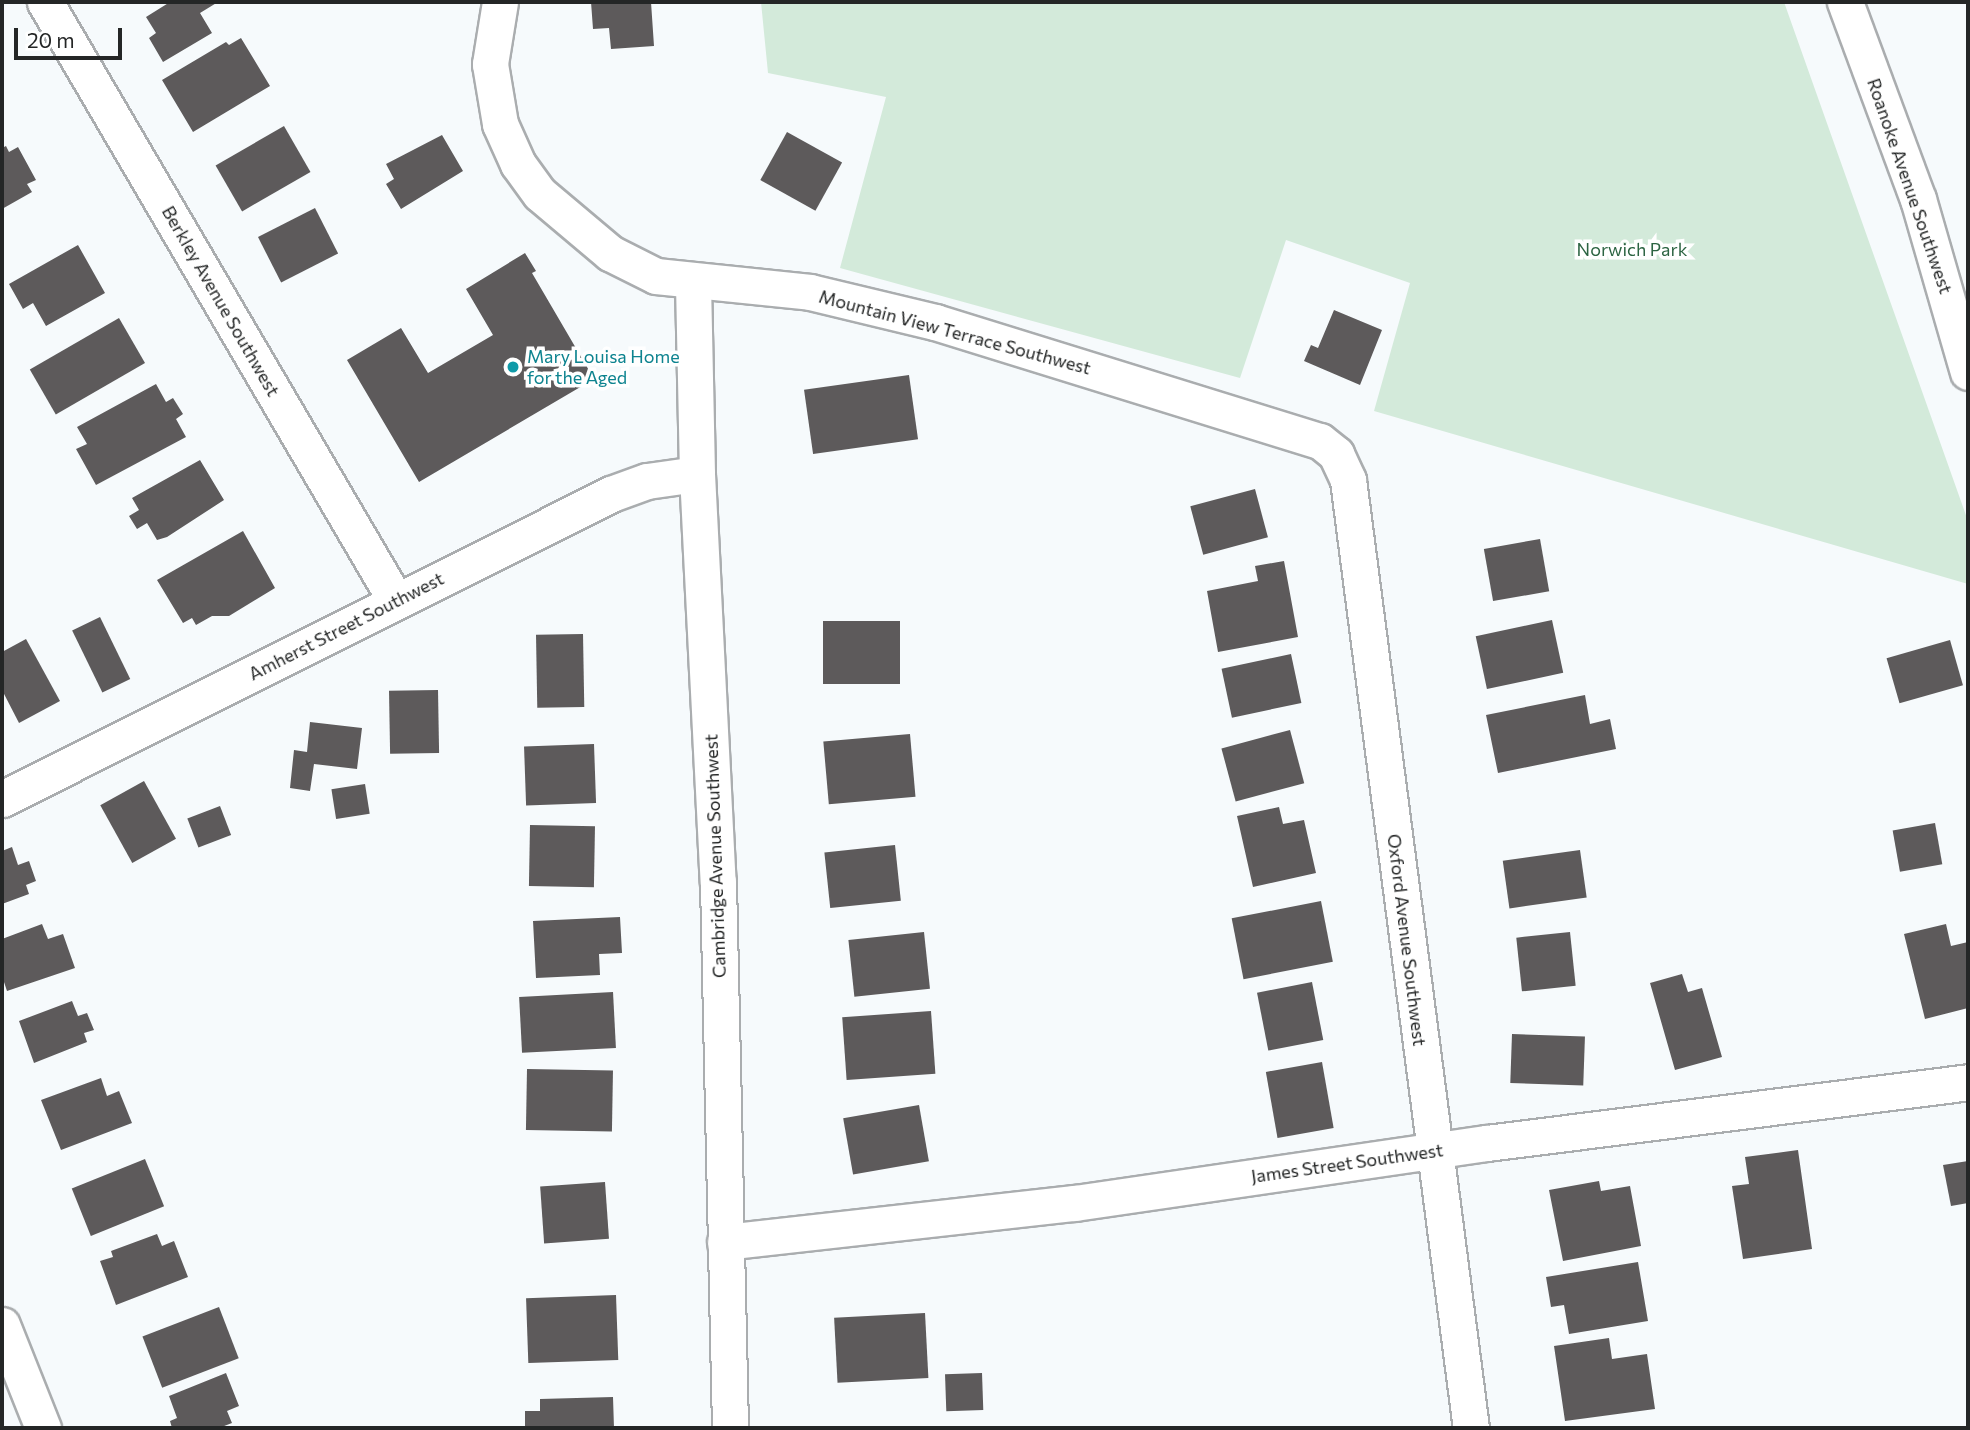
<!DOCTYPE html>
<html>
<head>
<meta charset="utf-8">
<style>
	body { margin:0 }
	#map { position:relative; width:1970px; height:1430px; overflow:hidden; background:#f6fafc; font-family:Commissioner,sans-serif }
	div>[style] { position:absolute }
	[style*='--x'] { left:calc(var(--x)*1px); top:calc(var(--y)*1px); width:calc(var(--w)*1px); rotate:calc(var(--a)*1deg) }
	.green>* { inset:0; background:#d3eada }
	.building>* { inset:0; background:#5d5a5b; transform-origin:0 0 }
	.roads { filter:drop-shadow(2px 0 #aaadaf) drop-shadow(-2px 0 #aaadaf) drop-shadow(0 2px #aaadaf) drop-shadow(0 -2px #aaadaf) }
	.street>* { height:35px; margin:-17.5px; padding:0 17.5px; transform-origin:17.5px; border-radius:17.5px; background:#fff }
	.dots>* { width:19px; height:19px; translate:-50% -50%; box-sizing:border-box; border:4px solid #fff; border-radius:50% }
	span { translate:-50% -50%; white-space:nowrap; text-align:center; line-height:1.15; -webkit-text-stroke:7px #fff; paint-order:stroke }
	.street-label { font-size:18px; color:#242626 }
	.park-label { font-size:18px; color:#2c6442 }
	.culture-label { font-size:18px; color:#0d838f }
	.left { translate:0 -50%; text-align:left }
	.frame { position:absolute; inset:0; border:4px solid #242626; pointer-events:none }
	.scale { position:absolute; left:14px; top:28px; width:108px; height:32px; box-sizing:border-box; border:4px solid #242626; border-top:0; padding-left:9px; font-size:21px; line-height:24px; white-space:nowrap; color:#242626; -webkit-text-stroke:5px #fff; paint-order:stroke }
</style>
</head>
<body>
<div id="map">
	<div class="green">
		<div style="clip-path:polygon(761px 2px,1784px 2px,1968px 521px,1968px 584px,1374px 411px,1410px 283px,1286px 240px,1240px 378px,840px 268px,886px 97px,768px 73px)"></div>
	</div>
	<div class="building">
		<div style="clip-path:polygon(170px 2px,218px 2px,200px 13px,212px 33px,163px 62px,149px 38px,156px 33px,146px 17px)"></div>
		<div style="clip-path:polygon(591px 2px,651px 2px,654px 46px,611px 49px,609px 28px,593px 29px)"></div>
		<div style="clip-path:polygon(241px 38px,270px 86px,193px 132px,162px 80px,226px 42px,229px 45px)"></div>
		<div style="left:284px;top:126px;width:53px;height:79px;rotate:60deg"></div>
		<div style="left:787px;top:132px;width:63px;height:55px;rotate:29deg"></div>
		<div style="clip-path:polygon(442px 135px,463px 171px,401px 209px,386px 184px,394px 179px,386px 164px)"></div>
		<div style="clip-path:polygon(6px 146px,9px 152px,18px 147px,36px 180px,27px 184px,32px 192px,2px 209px,2px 148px)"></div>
		<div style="left:315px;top:208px;width:51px;height:64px;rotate:63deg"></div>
		<div style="clip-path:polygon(78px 245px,105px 293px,46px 326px,33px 303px,23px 309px,9px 284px)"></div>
		<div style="clip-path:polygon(525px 253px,536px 271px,532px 273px,594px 379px,419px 482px,347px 360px,401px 328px,428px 373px,493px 335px,466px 289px)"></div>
		<div style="clip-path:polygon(1334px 310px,1382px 330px,1360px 385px,1304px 361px,1311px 345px,1318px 348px)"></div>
		<div style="left:119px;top:318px;width:52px;height:103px;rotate:60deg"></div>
		<div style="left:909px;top:375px;width:65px;height:106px;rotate:82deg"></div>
		<div style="clip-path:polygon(156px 384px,166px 402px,173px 398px,183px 414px,176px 419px,186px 437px,96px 485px,76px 449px,87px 444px,77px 427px)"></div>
		<div style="clip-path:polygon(200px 460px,224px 500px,167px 537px,157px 540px,147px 523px,137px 529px,129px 516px,139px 510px,132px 498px)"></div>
		<div style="left:1255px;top:489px;width:50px;height:67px;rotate:75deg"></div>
		<div style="clip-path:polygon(243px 531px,275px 588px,229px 616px,212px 616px,196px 625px,192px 618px,183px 623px,157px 580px)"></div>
		<div style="left:1540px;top:539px;width:53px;height:57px;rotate:80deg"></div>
		<div style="clip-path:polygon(1284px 561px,1298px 637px,1218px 652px,1207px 591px,1258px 581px,1255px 566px)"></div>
		<div style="left:100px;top:617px;width:69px;height:31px;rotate:64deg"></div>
		<div style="left:1552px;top:620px;width:54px;height:78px;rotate:78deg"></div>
		<div style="left:823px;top:621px;width:77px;height:63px"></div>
		<div style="left:583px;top:634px;width:73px;height:47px;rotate:89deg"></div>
		<div style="clip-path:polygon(26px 639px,60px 701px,19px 723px,2px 690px,2px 652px)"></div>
		<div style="left:1950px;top:640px;width:47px;height:66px;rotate:74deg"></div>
		<div style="left:1291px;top:654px;width:50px;height:71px;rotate:78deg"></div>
		<div style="left:438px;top:690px;width:63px;height:49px;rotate:89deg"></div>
		<div style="clip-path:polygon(1585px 695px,1590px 724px,1610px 719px,1616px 749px,1498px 773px,1486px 715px)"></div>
		<div style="clip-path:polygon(310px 722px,362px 728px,357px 769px,314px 764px,310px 791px,290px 788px,294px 750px,307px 752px)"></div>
		<div style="left:1290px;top:730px;width:55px;height:71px;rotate:75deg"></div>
		<div style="left:910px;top:734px;width:63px;height:87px;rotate:85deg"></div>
		<div style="left:594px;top:744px;width:59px;height:70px;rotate:88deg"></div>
		<div style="left:144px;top:781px;width:66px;height:50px;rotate:61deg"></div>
		<div style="left:365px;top:784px;width:30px;height:34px;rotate:81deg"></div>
		<div style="left:220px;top:806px;width:31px;height:35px;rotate:69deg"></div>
		<div style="clip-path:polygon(1279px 807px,1283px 824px,1304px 820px,1316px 873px,1253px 887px,1237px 816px)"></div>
		<div style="left:1935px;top:823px;width:42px;height:43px;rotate:80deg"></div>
		<div style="left:530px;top:825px;width:65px;height:61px;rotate:1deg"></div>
		<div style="left:895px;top:845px;width:56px;height:71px;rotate:84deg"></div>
		<div style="clip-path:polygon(12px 847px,18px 865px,29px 861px,36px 881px,26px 885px,29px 894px,2px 904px,2px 851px)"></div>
		<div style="left:1580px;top:850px;width:48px;height:78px;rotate:82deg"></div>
		<div style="left:1321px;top:901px;width:62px;height:91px;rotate:79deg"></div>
		<div style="clip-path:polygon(620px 917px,622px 953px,599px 954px,600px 975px,536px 978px,533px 921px)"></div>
		<div style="clip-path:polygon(42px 924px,48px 939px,63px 934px,75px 968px,7px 991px,2px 976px,2px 939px)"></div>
		<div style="clip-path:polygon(1946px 924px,1951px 946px,1968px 942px,1968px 1008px,1925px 1019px,1904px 934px)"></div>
		<div style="left:924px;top:932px;width:57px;height:76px;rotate:84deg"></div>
		<div style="left:1570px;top:932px;width:54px;height:54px;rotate:84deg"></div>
		<div style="clip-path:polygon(1682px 974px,1688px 992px,1702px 988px,1722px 1057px,1675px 1070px,1650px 983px)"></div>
		<div style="left:1312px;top:982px;width:59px;height:56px;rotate:79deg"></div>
		<div style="left:613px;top:992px;width:56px;height:94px;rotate:87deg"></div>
		<div style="clip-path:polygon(72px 1001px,78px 1016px,87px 1013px,94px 1030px,84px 1033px,87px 1042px,34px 1063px,19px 1021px)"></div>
		<div style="left:931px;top:1011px;width:63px;height:89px;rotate:86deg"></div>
		<div style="left:1512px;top:1034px;width:73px;height:49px;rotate:2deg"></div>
		<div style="left:1322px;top:1062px;width:67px;height:57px;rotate:80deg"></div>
		<div style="left:527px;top:1069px;width:86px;height:61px;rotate:1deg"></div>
		<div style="clip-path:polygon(101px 1078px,107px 1096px,119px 1091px,132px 1123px,61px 1150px,41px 1100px)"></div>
		<div style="left:919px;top:1105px;width:57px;height:77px;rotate:80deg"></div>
		<div style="clip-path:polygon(1798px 1150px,1812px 1249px,1743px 1259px,1732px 1186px,1749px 1184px,1745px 1157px)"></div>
		<div style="left:145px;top:1159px;width:51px;height:79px;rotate:68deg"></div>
		<div style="clip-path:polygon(1968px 1161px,1968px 1203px,1951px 1206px,1943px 1165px)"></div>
		<div style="clip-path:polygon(1599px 1181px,1601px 1191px,1630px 1186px,1641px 1246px,1563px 1261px,1549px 1190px)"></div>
		<div style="left:605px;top:1182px;width:57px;height:65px;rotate:86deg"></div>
		<div style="clip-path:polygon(157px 1234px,162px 1246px,174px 1241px,188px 1277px,116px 1305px,100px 1261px,113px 1257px,111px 1251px)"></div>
		<div style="clip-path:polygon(1638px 1262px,1648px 1321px,1569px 1334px,1564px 1305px,1551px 1307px,1546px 1277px)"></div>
		<div style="left:616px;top:1295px;width:65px;height:90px;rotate:88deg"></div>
		<div style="left:219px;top:1307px;width:55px;height:82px;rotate:69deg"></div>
		<div style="left:925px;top:1313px;width:65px;height:91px;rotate:87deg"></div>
		<div style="clip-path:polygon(1609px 1338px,1612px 1359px,1647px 1354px,1655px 1409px,1565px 1421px,1554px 1346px)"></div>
		<div style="clip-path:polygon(226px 1373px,239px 1406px,227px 1411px,232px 1423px,219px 1428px,172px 1428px,170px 1421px,177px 1418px,169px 1396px)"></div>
		<div style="left:982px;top:1373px;width:37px;height:37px;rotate:88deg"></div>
		<div style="clip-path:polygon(613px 1397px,614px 1428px,525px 1428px,525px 1411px,540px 1411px,540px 1399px)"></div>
	</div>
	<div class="roads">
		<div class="street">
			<div style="--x:45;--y:2;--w:694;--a:59.63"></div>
			<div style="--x:500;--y:2;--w:63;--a:99.2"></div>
			<div style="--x:490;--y:64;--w:61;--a:80.5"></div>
			<div style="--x:500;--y:124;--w:44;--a:65.8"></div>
			<div style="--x:518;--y:164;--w:37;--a:54"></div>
			<div style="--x:540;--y:194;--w:92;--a:40.1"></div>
			<div style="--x:610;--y:253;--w:51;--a:26.6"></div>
			<div style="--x:656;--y:276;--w:155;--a:5.9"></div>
			<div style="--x:810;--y:292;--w:129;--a:13.5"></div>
			<div style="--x:935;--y:322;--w:403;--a:17.2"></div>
			<div style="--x:1320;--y:441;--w:21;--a:39"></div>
			<div style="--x:1336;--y:454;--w:29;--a:65"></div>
			<div style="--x:1348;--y:480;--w:956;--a:82.61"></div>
			<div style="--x:1845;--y:2;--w:210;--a:69.7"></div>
			<div style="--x:1918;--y:199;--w:180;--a:73.9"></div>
			<div style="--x:693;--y:283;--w:191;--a:88.8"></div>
			<div style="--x:697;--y:474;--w:409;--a:87.1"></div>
			<div style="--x:718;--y:882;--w:546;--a:88.74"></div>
			<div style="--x:2;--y:799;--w:681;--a:-26.6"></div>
			<div style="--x:611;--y:494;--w:38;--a:-20"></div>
			<div style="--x:647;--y:481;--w:50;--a:-8"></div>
			<div style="--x:725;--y:1242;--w:352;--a:-6.4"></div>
			<div style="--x:1075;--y:1203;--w:416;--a:-8.3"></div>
			<div style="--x:1487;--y:1143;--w:485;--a:-7.2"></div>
			<div style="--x:2;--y:1325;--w:111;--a:68.3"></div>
		</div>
	</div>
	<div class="dots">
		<div style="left:513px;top:367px;background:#0f9aa8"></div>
	</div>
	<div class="street-label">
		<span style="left:1910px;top:186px;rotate:71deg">Roanoke Avenue Southwest</span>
		<span style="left:221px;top:301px;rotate:60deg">Berkley Avenue Southwest</span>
		<span style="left:955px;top:332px;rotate:15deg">Mountain View Terrace Southwest</span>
		<span style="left:346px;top:626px;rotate:-27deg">Amherst Street Southwest</span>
		<span style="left:715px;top:856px;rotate:-92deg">Cambridge Avenue Southwest</span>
		<span style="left:1407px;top:940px;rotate:83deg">Oxford Avenue Southwest</span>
		<span style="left:1347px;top:1163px;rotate:-8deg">James Street Southwest</span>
	</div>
	<div class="park-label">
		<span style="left:1632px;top:249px">Norwich Park</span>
	</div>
	<div class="culture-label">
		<span class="left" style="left:527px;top:367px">Mary Louisa Home<br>for the Aged</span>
	</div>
	<div class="frame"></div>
	<div class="scale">20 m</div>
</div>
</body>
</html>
